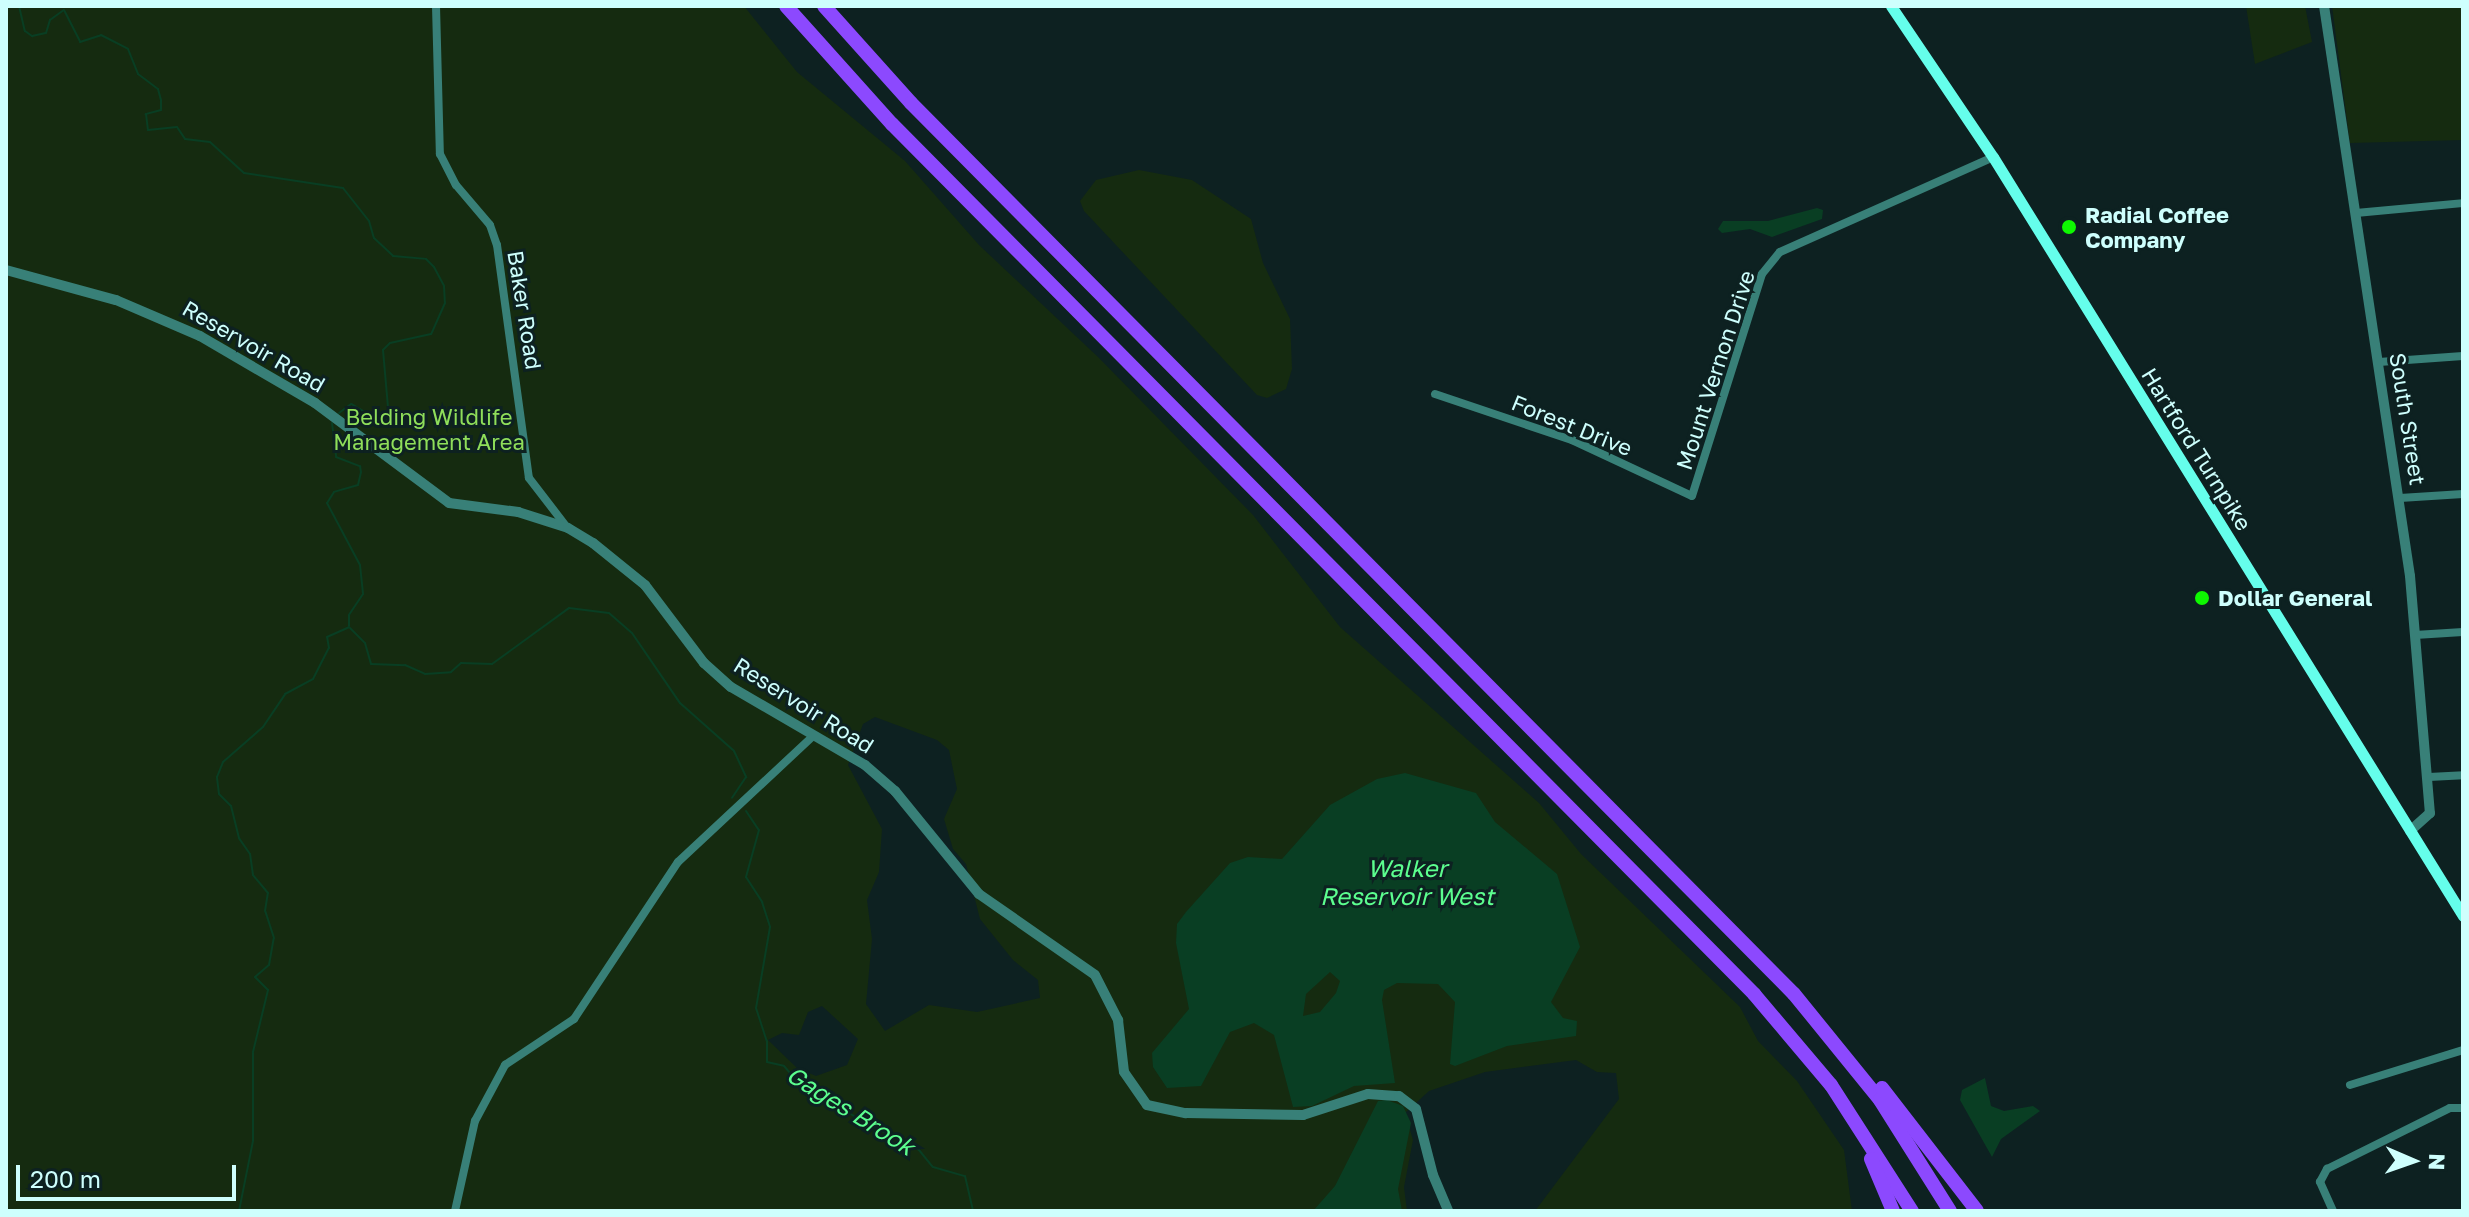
<!DOCTYPE html>
<html>
<head>
<meta charset="utf-8">
<style>
	body { margin:0 }
	#map { position:relative; width:2469px; height:1217px; overflow:hidden; background:#0d2121; font-family:"Golos Text",sans-serif }
	div>[style] { position:absolute }
	[style*='--x'] { left:calc(var(--x)*1px); top:calc(var(--y)*1px); width:calc(var(--w)*1px); rotate:calc(var(--a)*1deg) }
	.green>* { inset:0; background:#152b10 }
	.water>* { inset:0; background:#093e23 }
	.stream>* { height:2px; margin:-1px; padding:0 1px; transform-origin:1px; border-radius:1px; background:#093e23 }
	.minor>* { height:8px; margin:-4px; padding:0 4px; transform-origin:4px; border-radius:4px; background:#388078 }
	.tertiary>* { height:10px; margin:-5px; padding:0 5px; transform-origin:5px; border-radius:5px; background:#388078 }
	.secondary>* { height:11px; margin:-5.5px; padding:0 5.5px; transform-origin:5.5px; border-radius:5.5px; background:#65feeb }
	.motorway>* { height:14px; margin:-7px; padding:0 7px; transform-origin:7px; border-radius:7px; background:#8c49fe }
	.dots>* { width:22px; height:22px; translate:-50% -50%; box-sizing:border-box; border:4px solid #0d2121; border-radius:50% }
	span { translate:-50% -50%; white-space:nowrap; text-align:center; line-height:1.15; -webkit-text-stroke:6px #0d2121; paint-order:stroke }
	.poi-label { font-size:22px; color:#cefffd; font-weight:700 }
	.left { translate:0 -50%; text-align:left }
	.street-label { font-size:22px; color:#cefffd }
	.park-label { font-size:22px; color:#8fde5a }
	.water-label { font-size:24px; color:#5cfe8f; font-style:italic }
	.frame { position:absolute; inset:0; border:8px solid #cefffd; pointer-events:none }
	.north { position:absolute; left:2373px; top:1121px; width:80px; height:80px; -webkit-text-stroke:6px #0d2121; paint-order:stroke; rotate:92deg; font-size:22px; font-weight:700; line-height:32px; text-align:center; color:#cefffd }
	.north::after { content:''; display:block; margin:auto; width:28px; height:36px; background:#cefffd; clip-path:polygon(50% 0,100% 100%,50% 72%,0 100%) }
	.scale { position:absolute; left:16px; top:1165px; width:220px; height:36px; box-sizing:border-box; border:4px solid #cefffd; border-top:0; padding-left:10px; font-size:24px; line-height:28px; white-space:nowrap; color:#cefffd; -webkit-text-stroke:6px #0d2121; paint-order:stroke }
</style>
</head>
<body>
<div id="map">
	<div class="green">
		<div style="clip-path:polygon(evenodd,6px 6px,744px 6px,797px 72px,905px 161px,979px 245px,1098px 357px,1253px 515px,1340px 627px,1539px 803px,1581px 854px,1740px 1007px,1758px 1041px,1797px 1081px,1844px 1150px,1852px 1211px,1535px 1211px,1619px 1099px,1616px 1073px,1597px 1072px,1576px 1060px,1485px 1072px,1429px 1091px,1405px 1113px,1413px 1140px,1404px 1187px,1407px 1211px,6px 1211px,6px 6px,875px 717px,937px 740px,949px 750px,957px 789px,944px 819px,953px 849px,966px 864px,980px 919px,1013px 960px,1038px 980px,1040px 998px,977px 1012px,929px 1005px,885px 1031px,866px 1004px,872px 939px,867px 900px,879px 872px,882px 829px,848px 765px,863px 724px,875px 717px,6px 6px,822px 1006px,858px 1039px,847px 1065px,816px 1076px,797px 1068px,768px 1040px,782px 1033px,799px 1035px,808px 1012px,822px 1006px)"></div>
		<div style="clip-path:polygon(2246px 6px,2305px 6px,2312px 42px,2255px 64px)"></div>
		<div style="clip-path:polygon(2332px 6px,2463px 6px,2463px 140px,2350px 143px)"></div>
		<div style="clip-path:polygon(1139px 170px,1192px 180px,1251px 219px,1263px 263px,1290px 319px,1292px 369px,1286px 389px,1267px 398px,1257px 395px,1084px 211px,1080px 201px,1096px 180px)"></div>
	</div>
	<div class="water">
		<div style="clip-path:polygon(1817px 208px,1823px 210px,1822px 219px,1772px 237px,1750px 229px,1722px 233px,1718px 229px,1723px 221px,1768px 221px)"></div>
		<div style="clip-path:polygon(evenodd,1405px 773px,1476px 793px,1495px 822px,1557px 874px,1580px 947px,1551px 1002px,1563px 1018px,1577px 1021px,1576px 1036px,1507px 1046px,1455px 1066px,1450px 1064px,1455px 1002px,1438px 984px,1397px 983px,1384px 990px,1382px 1000px,1395px 1083px,1354px 1086px,1312px 1106px,1293px 1107px,1274px 1035px,1254px 1023px,1230px 1032px,1201px 1086px,1167px 1088px,1153px 1067px,1152px 1053px,1189px 1009px,1176px 943px,1177px 924px,1186px 912px,1230px 863px,1248px 857px,1282px 859px,1330px 805px,1377px 779px,1405px 773px,1330px 972px,1340px 981px,1336px 993px,1320px 1012px,1303px 1016px,1306px 994px,1330px 972px)"></div>
		<div style="clip-path:polygon(1985px 1078px,1991px 1106px,2004px 1111px,2033px 1106px,2040px 1111px,2001px 1139px,1992px 1157px,1960px 1100px,1962px 1090px)"></div>
		<div style="clip-path:polygon(1387px 1100px,1403px 1106px,1411px 1123px,1398px 1189px,1402px 1211px,1313px 1211px,1335px 1186px,1378px 1101px)"></div>
	</div>
	<div class="stream">
		<div style="--x:19;--y:6;--w:26;--a:77"></div>
		<div style="--x:25;--y:31;--w:9;--a:36"></div>
		<div style="--x:32;--y:36;--w:14;--a:-12"></div>
		<div style="--x:46;--y:33;--w:14;--a:-73"></div>
		<div style="--x:50;--y:20;--w:17;--a:-36"></div>
		<div style="--x:64;--y:10;--w:36;--a:63"></div>
		<div style="--x:80;--y:42;--w:22;--a:-18"></div>
		<div style="--x:101;--y:35;--w:30;--a:27"></div>
		<div style="--x:128;--y:49;--w:27;--a:68"></div>
		<div style="--x:138;--y:74;--w:25;--a:37"></div>
		<div style="--x:158;--y:89;--w:11;--a:75"></div>
		<div style="--x:161;--y:100;--w:10;--a:90"></div>
		<div style="--x:161;--y:110;--w:16;--a:165"></div>
		<div style="--x:146;--y:114;--w:16;--a:83"></div>
		<div style="--x:148;--y:130;--w:29;--a:-6"></div>
		<div style="--x:177;--y:127;--w:14;--a:56"></div>
		<div style="--x:185;--y:139;--w:25;--a:7"></div>
		<div style="--x:210;--y:142;--w:46;--a:42.4"></div>
		<div style="--x:244;--y:173;--w:100;--a:8.6"></div>
		<div style="--x:343;--y:188;--w:42;--a:51.8"></div>
		<div style="--x:369;--y:221;--w:18;--a:74"></div>
		<div style="--x:374;--y:238;--w:26;--a:43"></div>
		<div style="--x:393;--y:256;--w:33;--a:5"></div>
		<div style="--x:426;--y:259;--w:11;--a:45"></div>
		<div style="--x:434;--y:267;--w:21;--a:62"></div>
		<div style="--x:444;--y:286;--w:17;--a:87"></div>
		<div style="--x:445;--y:303;--w:34;--a:114"></div>
		<div style="--x:431;--y:334;--w:42;--a:167.6"></div>
		<div style="--x:390;--y:343;--w:10;--a:135"></div>
		<div style="--x:383;--y:350;--w:68;--a:85"></div>
		<div style="--x:389;--y:418;--w:8;--a:140"></div>
		<div style="--x:383;--y:423;--w:37;--a:-149"></div>
		<div style="--x:351;--y:404;--w:15;--a:143"></div>
		<div style="--x:332;--y:423;--w:34;--a:83"></div>
		<div style="--x:336;--y:457;--w:26;--a:21"></div>
		<div style="--x:360;--y:466;--w:6;--a:81"></div>
		<div style="--x:361;--y:472;--w:13;--a:103"></div>
		<div style="--x:358;--y:485;--w:25;--a:164"></div>
		<div style="--x:334;--y:492;--w:13;--a:122"></div>
		<div style="--x:327;--y:503;--w:70;--a:62"></div>
		<div style="--x:360;--y:565;--w:29;--a:84"></div>
		<div style="--x:363;--y:594;--w:25;--a:124"></div>
		<div style="--x:349;--y:615;--w:11;--a:90"></div>
		<div style="--x:350;--y:628;--w:21;--a:45"></div>
		<div style="--x:365;--y:643;--w:22;--a:74"></div>
		<div style="--x:371;--y:664;--w:34;--a:2"></div>
		<div style="--x:405;--y:665;--w:22;--a:24"></div>
		<div style="--x:425;--y:674;--w:26;--a:-4"></div>
		<div style="--x:451;--y:672;--w:13;--a:-42"></div>
		<div style="--x:461;--y:663;--w:31;--a:2"></div>
		<div style="--x:492;--y:664;--w:95;--a:-36"></div>
		<div style="--x:569;--y:608;--w:40;--a:7.1"></div>
		<div style="--x:609;--y:613;--w:30;--a:41"></div>
		<div style="--x:632;--y:633;--w:85;--a:55.6"></div>
		<div style="--x:680;--y:703;--w:72;--a:41.6"></div>
		<div style="--x:734;--y:751;--w:29;--a:65"></div>
		<div style="--x:746;--y:777;--w:25;--a:124"></div>
		<div style="--x:746;--y:811;--w:23;--a:56"></div>
		<div style="--x:759;--y:830;--w:49;--a:105.5"></div>
		<div style="--x:746;--y:877;--w:30;--a:57"></div>
		<div style="--x:762;--y:902;--w:26;--a:72"></div>
		<div style="--x:770;--y:927;--w:82;--a:99.8"></div>
		<div style="--x:756;--y:1008;--w:35;--a:72"></div>
		<div style="--x:767;--y:1041;--w:21;--a:90"></div>
		<div style="--x:767;--y:1062;--w:17;--a:13"></div>
		<div style="--x:784;--y:1066;--w:20;--a:49"></div>
		<div style="--x:797;--y:1081;--w:79;--a:31.5"></div>
		<div style="--x:864;--y:1122;--w:62;--a:27"></div>
		<div style="--x:919;--y:1150;--w:22;--a:51"></div>
		<div style="--x:933;--y:1167;--w:33;--a:16"></div>
		<div style="--x:965;--y:1176;--w:36;--a:77"></div>
		<div style="--x:239;--y:1211;--w:71;--a:-78.7"></div>
		<div style="--x:253;--y:1141;--w:89;--a:-90"></div>
		<div style="--x:253;--y:1052;--w:64;--a:-76.4"></div>
		<div style="--x:268;--y:990;--w:18;--a:-135"></div>
		<div style="--x:255;--y:977;--w:18;--a:-41"></div>
		<div style="--x:269;--y:965;--w:27;--a:-80"></div>
		<div style="--x:274;--y:938;--w:28;--a:-108"></div>
		<div style="--x:265;--y:911;--w:18;--a:-81"></div>
		<div style="--x:268;--y:893;--w:23;--a:-130"></div>
		<div style="--x:253;--y:875;--w:21;--a:-98"></div>
		<div style="--x:250;--y:854;--w:19;--a:-125"></div>
		<div style="--x:239;--y:838;--w:33;--a:-104"></div>
		<div style="--x:231;--y:806;--w:17;--a:-135"></div>
		<div style="--x:219;--y:794;--w:17;--a:-97"></div>
		<div style="--x:217;--y:777;--w:16;--a:-68"></div>
		<div style="--x:223;--y:762;--w:53;--a:-41.2"></div>
		<div style="--x:263;--y:727;--w:40;--a:-56"></div>
		<div style="--x:285;--y:694;--w:32;--a:-28"></div>
		<div style="--x:313;--y:679;--w:35;--a:-63"></div>
		<div style="--x:329;--y:648;--w:11;--a:-100"></div>
		<div style="--x:327;--y:637;--w:24;--a:-24"></div>
	</div>
	<div class="minor">
		<div style="--x:436;--y:6;--w:148;--a:88.5"></div>
		<div style="--x:440;--y:154;--w:35;--a:63"></div>
		<div style="--x:456;--y:185;--w:52;--a:49.6"></div>
		<div style="--x:490;--y:225;--w:21;--a:71"></div>
		<div style="--x:497;--y:245;--w:235;--a:82.2"></div>
		<div style="--x:529;--y:478;--w:61;--a:52.4"></div>
		<div style="--x:2356;--y:213;--w:107;--a:-5.3"></div>
		<div style="--x:2379;--y:362;--w:84;--a:-4.1"></div>
		<div style="--x:1435;--y:394;--w:145;--a:18.6"></div>
		<div style="--x:1572;--y:440;--w:132;--a:25"></div>
		<div style="--x:1692;--y:496;--w:233;--a:-72.5"></div>
		<div style="--x:1762;--y:274;--w:28;--a:-51"></div>
		<div style="--x:1780;--y:252;--w:233;--a:-24"></div>
		<div style="--x:2400;--y:498;--w:63;--a:-3.6"></div>
		<div style="--x:2415;--y:635;--w:48;--a:-3.6"></div>
		<div style="--x:2429;--y:777;--w:34;--a:-3"></div>
		<div style="--x:2350;--y:1085;--w:118;--a:-17.2"></div>
		<div style="--x:455;--y:1211;--w:92;--a:-77.5"></div>
		<div style="--x:475;--y:1121;--w:64;--a:-61.8"></div>
		<div style="--x:505;--y:1065;--w:83;--a:-33.7"></div>
		<div style="--x:574;--y:1019;--w:188;--a:-56.5"></div>
		<div style="--x:678;--y:862;--w:186;--a:-43"></div>
		<div style="--x:2333;--y:1211;--w:32;--a:-114"></div>
		<div style="--x:2320;--y:1182;--w:15;--a:-62"></div>
		<div style="--x:2327;--y:1169;--w:137;--a:-26.4"></div>
		<div style="--x:2450;--y:1108;--w:13;--a:0"></div>
	</div>
	<div class="tertiary">
		<div style="--x:2324;--y:6;--w:576;--a:81.42"></div>
		<div style="--x:2410;--y:576;--w:238;--a:85.2"></div>
		<div style="--x:2430;--y:813;--w:27;--a:138"></div>
		<div style="--x:6;--y:270;--w:114;--a:15.3"></div>
		<div style="--x:116;--y:300;--w:91;--a:23.2"></div>
		<div style="--x:200;--y:336;--w:133;--a:30.2"></div>
		<div style="--x:315;--y:403;--w:167;--a:36.7"></div>
		<div style="--x:449;--y:503;--w:70;--a:7.4"></div>
		<div style="--x:518;--y:512;--w:52;--a:17.7"></div>
		<div style="--x:568;--y:528;--w:29;--a:31"></div>
		<div style="--x:593;--y:543;--w:67;--a:38.9"></div>
		<div style="--x:645;--y:585;--w:98;--a:52.9"></div>
		<div style="--x:704;--y:663;--w:36;--a:42"></div>
		<div style="--x:731;--y:687;--w:155;--a:30.2"></div>
		<div style="--x:865;--y:765;--w:40;--a:41"></div>
		<div style="--x:895;--y:791;--w:133;--a:50.8"></div>
		<div style="--x:979;--y:894;--w:141;--a:34.9"></div>
		<div style="--x:1095;--y:975;--w:51;--a:62.9"></div>
		<div style="--x:1118;--y:1020;--w:52;--a:83.4"></div>
		<div style="--x:1124;--y:1072;--w:40;--a:55.1"></div>
		<div style="--x:1147;--y:1105;--w:40;--a:12"></div>
		<div style="--x:1186;--y:1113;--w:117;--a:1"></div>
		<div style="--x:1303;--y:1115;--w:68;--a:-17.9"></div>
		<div style="--x:1368;--y:1094;--w:31;--a:4"></div>
		<div style="--x:1399;--y:1096;--w:21;--a:37"></div>
		<div style="--x:1416;--y:1109;--w:68;--a:75.6"></div>
		<div style="--x:1433;--y:1175;--w:39;--a:67"></div>
	</div>
	<div class="secondary">
		<div style="--x:1891;--y:6;--w:182;--a:56"></div>
		<div style="--x:1993;--y:157;--w:893;--a:58.23"></div>
	</div>
	<div class="motorway">
		<div style="--x:786;--y:6;--w:159;--a:48.1"></div>
		<div style="--x:892;--y:124;--w:1225;--a:45.26"></div>
		<div style="--x:1754;--y:994;--w:119;--a:49.8"></div>
		<div style="--x:1831;--y:1085;--w:150;--a:57.3"></div>
		<div style="--x:824;--y:6;--w:130;--a:48.1"></div>
		<div style="--x:911;--y:103;--w:1254;--a:45.26"></div>
		<div style="--x:1794;--y:994;--w:136;--a:50.9"></div>
		<div style="--x:1880;--y:1100;--w:131;--a:57.8"></div>
		<div style="--x:1882;--y:1088;--w:155;--a:52.3"></div>
		<div style="--x:1871;--y:1159;--w:56;--a:67.1"></div>
	</div>
	<div class="dots">
		<div style="left:2069px;top:227px;background:#0ef801"></div>
		<div style="left:2202px;top:598px;background:#0ef801"></div>
	</div>
	<div class="poi-label">
		<span class="left" style="left:2085px;top:227px">Radial Coffee<br>Company</span>
		<span class="left" style="left:2218px;top:598px">Dollar General</span>
	</div>
	<div class="street-label">
		<span style="left:525px;top:310px;rotate:81deg">Baker Road</span>
		<span style="left:254px;top:346px;rotate:30deg">Reservoir Road</span>
		<span style="left:1715px;top:370px;rotate:-72deg">Mount Vernon Drive</span>
		<span style="left:2408px;top:419px;rotate:81deg">South Street</span>
		<span style="left:1572px;top:425px;rotate:22deg">Forest Drive</span>
		<span style="left:2197px;top:449px;rotate:58deg">Hartford Turnpike</span>
		<span style="left:804px;top:705px;rotate:32deg">Reservoir Road</span>
	</div>
	<div class="park-label">
		<span style="left:429px;top:429px">Belding Wildlife<br>Management Area</span>
	</div>
	<div class="water-label">
		<span style="left:1407px;top:882px">Walker<br>Reservoir West</span>
		<span style="left:851px;top:1110px;rotate:32deg">Gages Brook</span>
	</div>
	<div class="frame"></div>
	<div class="north">N</div>
	<div class="scale">200 m</div>
</div>
</body>
</html>
